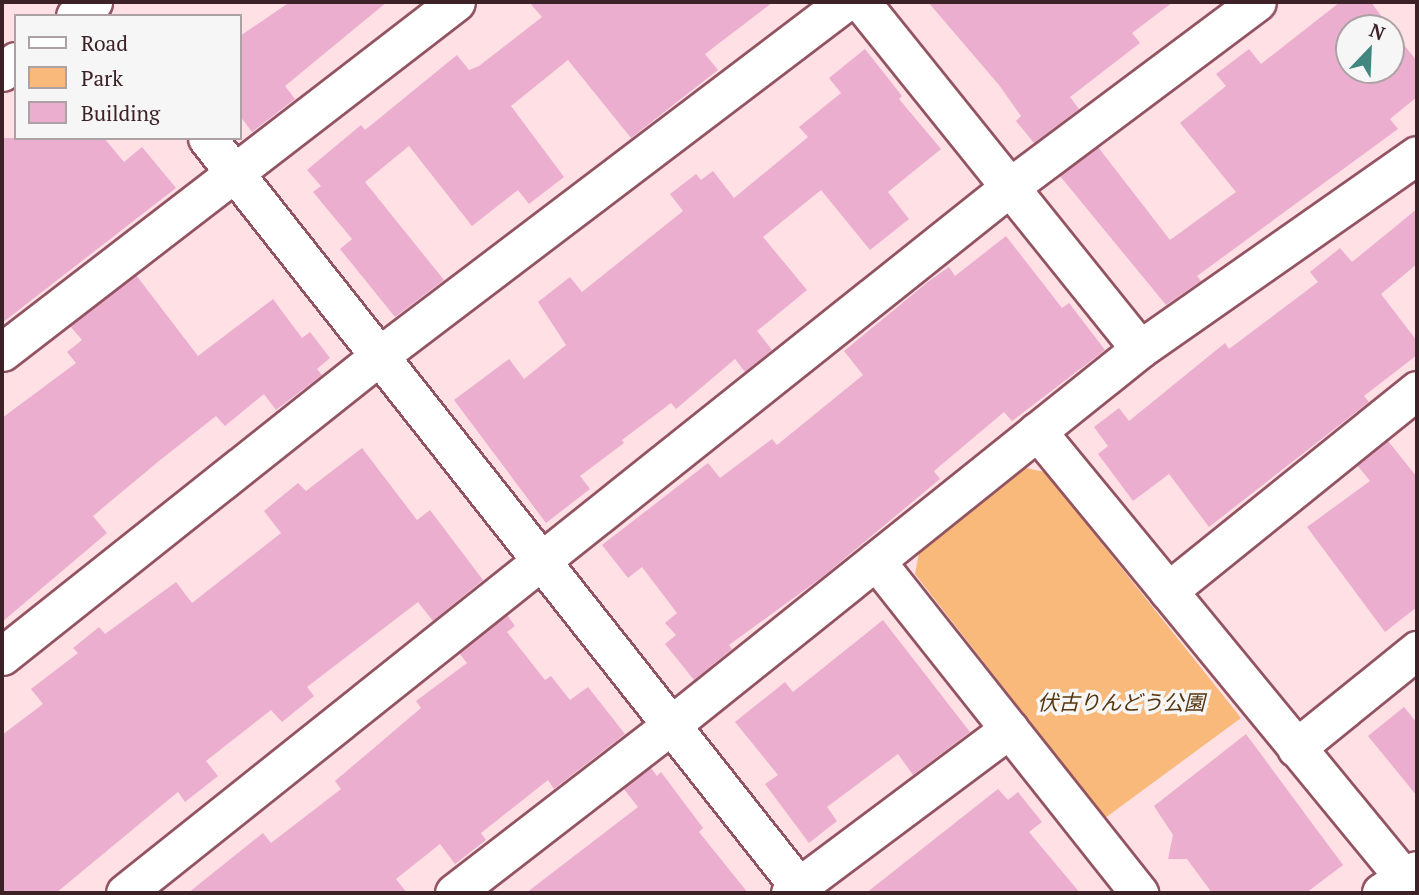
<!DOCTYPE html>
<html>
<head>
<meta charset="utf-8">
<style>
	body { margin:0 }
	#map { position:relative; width:1419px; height:895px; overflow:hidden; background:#fee0e5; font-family:"PT Serif","Noto Sans JP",serif }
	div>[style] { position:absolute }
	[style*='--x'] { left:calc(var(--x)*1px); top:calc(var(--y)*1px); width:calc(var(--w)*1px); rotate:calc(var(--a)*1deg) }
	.green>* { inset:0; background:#f8b97a }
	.building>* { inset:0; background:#ecaecf }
	.roads { filter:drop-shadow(2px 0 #925462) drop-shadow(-2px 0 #925462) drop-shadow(0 2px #925462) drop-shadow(0 -2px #925462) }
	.minor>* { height:37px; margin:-18.5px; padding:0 18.5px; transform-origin:18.5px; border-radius:18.5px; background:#fff }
	.tertiary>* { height:38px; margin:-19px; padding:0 19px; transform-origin:19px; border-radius:19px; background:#fff }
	span { translate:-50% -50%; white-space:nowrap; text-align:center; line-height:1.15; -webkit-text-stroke:7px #f6f6f6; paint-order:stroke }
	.park-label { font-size:21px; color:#56350e; font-style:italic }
	.frame { position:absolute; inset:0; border:4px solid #3c2127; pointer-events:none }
	.legend { position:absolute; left:14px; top:14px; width:228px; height:126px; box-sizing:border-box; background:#f6f6f6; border:2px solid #aca1a3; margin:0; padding:9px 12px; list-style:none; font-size:21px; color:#3c2127 }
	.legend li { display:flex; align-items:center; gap:14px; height:35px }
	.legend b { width:35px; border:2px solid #aca1a3 }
	.north { position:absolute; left:1335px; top:14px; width:70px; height:70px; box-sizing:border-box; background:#f6f6f6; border:2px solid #aca1a3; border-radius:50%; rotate:23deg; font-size:19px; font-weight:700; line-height:28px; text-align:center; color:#3c2127 }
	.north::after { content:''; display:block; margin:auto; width:24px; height:32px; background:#41877f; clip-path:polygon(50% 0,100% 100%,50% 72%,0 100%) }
</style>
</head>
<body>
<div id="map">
	<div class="green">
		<div style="clip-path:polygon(1026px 468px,1045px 472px,1241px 718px,1105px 818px,915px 574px,919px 553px)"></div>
	</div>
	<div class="building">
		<div style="clip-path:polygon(290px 2px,387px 2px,285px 86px,295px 99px,252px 132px,240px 116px,240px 36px)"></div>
		<div style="clip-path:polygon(529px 2px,773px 2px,705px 54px,718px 70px,631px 138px,568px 60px,511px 106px,564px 177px,529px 204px,518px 190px,472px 226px,409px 146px,365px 182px,444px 280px,395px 317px,340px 249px,352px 239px,313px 192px,321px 186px,307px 170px,361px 125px,365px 130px,457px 55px,469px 70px,479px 66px,542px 17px)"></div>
		<div style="clip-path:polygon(928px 2px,1173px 2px,1132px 33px,1140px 43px,1070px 97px,1079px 109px,1034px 143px,1016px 121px,1021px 116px,999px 85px)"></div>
		<div style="clip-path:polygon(1340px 2px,1371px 2px,1390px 28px,1349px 28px,1349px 70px,1391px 70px,1391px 29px,1417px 61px,1417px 97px,1390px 119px,1398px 129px,1197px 276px,1201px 281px,1166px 305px,1060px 176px,1098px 147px,1170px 240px,1236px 192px,1180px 123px,1226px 86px,1216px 74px,1249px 49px,1261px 64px)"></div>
		<div style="clip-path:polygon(865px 49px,902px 96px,899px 99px,941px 149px,888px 192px,909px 219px,870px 250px,821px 190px,763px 237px,807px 290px,757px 331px,772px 350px,745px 372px,735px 359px,676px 409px,671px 403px,622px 440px,624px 443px,580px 476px,590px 489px,546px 523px,454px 400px,509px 359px,524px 379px,566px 345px,538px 302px,570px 277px,582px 292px,683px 211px,670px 194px,696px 174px,701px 180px,713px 171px,734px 198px,808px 137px,799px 127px,841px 93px,829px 78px)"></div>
		<div style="clip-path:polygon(2px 138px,104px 138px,124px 162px,142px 147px,176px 188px,2px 323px)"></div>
		<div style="clip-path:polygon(1417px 209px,1417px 264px,1381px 294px,1417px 341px,1417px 355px,1364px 396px,1369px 402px,1209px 527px,1169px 474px,1133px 501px,1098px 454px,1108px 446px,1094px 427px,1119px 408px,1129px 421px,1225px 343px,1229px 349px,1318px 282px,1310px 272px,1340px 248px,1352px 262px)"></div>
		<div style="clip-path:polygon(1006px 236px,1062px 308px,1069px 303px,1105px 350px,1012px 421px,1004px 412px,934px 471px,940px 479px,821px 578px,729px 645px,732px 649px,694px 680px,665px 644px,676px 635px,665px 623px,677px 613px,642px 567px,628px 578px,602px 545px,708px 463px,720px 478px,772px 439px,777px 445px,863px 375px,844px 351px,929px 281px,949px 267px,955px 276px)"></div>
		<div style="clip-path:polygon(136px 275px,198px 356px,273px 299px,302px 338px,310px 332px,330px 358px,317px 369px,322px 375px,276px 410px,264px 394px,225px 426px,216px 416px,159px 461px,93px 516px,107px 533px,2px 622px,2px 418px,76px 363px,67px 352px,82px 340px,70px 326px)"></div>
		<div style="clip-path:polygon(1388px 441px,1417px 477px,1417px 607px,1385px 632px,1307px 527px,1370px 481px,1357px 465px)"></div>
		<div style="clip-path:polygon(362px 448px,417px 520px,430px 510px,483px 580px,433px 621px,418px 602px,307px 687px,314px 696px,282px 722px,271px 710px,206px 761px,218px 776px,185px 802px,178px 792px,56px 893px,2px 893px,2px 735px,43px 704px,31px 689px,78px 653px,73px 648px,99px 627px,105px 634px,176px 582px,192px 603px,281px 533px,264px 511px,298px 483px,306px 491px)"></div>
		<div style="clip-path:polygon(507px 615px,515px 626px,507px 632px,545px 680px,551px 676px,570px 700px,588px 687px,625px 734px,554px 789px,548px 780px,481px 833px,486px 840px,455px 864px,440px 844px,396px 879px,407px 893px,188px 893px,263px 833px,271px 843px,341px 789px,335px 781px,421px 708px,416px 701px,467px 663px,459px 653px)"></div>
		<div style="clip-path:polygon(883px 620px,970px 732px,913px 775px,898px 754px,827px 807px,837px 821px,809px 843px,765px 784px,778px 775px,735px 722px,785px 682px,793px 692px)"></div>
		<div style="clip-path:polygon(1404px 707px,1417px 723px,1417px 796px,1368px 736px)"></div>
		<div style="clip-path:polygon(1246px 734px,1343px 865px,1306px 893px,1212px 893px,1187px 859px,1168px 859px,1173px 835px,1154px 806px)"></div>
		<div style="clip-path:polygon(650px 767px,657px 776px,661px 772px,703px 828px,699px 832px,748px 893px,526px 893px,638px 807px,623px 788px)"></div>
		<div style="clip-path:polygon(998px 789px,1008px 800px,1018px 792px,1042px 822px,1029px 832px,1080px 893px,866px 893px)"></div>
	</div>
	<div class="roads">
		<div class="minor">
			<div style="--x:861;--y:2;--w:445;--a:51.2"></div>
			<div style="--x:75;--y:16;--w:23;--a:-38"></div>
			<div style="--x:2;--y:72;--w:18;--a:-38"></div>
			<div style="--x:207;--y:138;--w:963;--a:51.67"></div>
			<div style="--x:2;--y:352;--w:573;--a:-37.63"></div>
			<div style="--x:1037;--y:431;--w:580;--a:50.6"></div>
			<div style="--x:876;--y:561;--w:424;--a:51.6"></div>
			<div style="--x:1168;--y:591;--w:320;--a:-38.9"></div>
			<div style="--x:2;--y:656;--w:482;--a:-38.5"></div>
			<div style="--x:379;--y:356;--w:585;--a:-37.22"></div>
			<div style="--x:1296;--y:748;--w:156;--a:-39"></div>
			<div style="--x:125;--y:893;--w:1134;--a:-38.59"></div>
			<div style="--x:1011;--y:186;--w:307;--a:-36.8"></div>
			<div style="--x:454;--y:893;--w:274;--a:-37.7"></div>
			<div style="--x:671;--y:725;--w:601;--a:-38.72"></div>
			<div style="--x:1140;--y:349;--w:338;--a:-35"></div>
			<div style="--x:790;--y:893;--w:274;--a:-36.8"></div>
		</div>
		<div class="tertiary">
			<div style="--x:1382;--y:893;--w:41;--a:-32.2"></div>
		</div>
	</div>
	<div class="park-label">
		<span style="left:1121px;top:702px">伏古りんどう公園</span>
	</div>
	<div class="frame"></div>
	<ul class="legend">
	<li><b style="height:9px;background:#fff"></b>Road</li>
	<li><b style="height:19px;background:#f8b97a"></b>Park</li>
	<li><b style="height:19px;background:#ecaecf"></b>Building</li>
	</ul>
	<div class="north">N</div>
</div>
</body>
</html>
